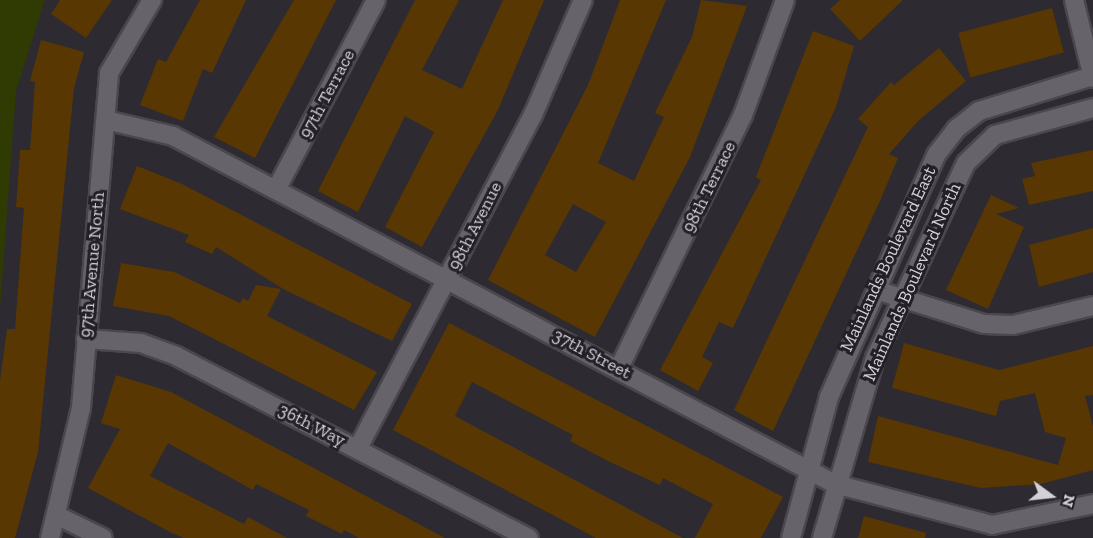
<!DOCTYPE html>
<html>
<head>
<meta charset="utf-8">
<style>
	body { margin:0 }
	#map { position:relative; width:1093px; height:538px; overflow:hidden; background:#2d2a31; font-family:"Zilla Slab",serif }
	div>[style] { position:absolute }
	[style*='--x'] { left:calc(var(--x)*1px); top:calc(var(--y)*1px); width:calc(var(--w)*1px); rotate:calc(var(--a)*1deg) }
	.green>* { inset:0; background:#303b03 }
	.building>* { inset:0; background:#593703; transform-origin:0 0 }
	.roads { filter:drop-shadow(2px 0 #4a474e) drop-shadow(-2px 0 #4a474e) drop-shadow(0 2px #4a474e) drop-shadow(0 -2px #4a474e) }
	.minor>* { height:18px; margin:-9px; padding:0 9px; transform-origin:9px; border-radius:9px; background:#67636b }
	.tertiary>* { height:18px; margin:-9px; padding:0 9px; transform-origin:9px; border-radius:9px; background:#67636b }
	span { translate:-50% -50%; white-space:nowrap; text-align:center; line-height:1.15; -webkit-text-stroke:6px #232027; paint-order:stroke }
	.street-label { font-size:18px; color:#d3d1d6 }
	.north { position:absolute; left:1021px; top:466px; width:60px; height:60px; -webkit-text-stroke:4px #232027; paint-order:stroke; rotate:105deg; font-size:16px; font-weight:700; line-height:24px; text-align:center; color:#d3d1d6 }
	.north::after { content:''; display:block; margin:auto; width:21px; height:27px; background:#d3d1d6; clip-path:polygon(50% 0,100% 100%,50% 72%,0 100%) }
</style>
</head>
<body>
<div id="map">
	<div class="green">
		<div style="clip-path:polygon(0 0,45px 0,16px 91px,0 309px)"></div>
	</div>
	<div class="building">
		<div style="clip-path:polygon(60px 0,112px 0,86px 38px,51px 14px)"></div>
		<div style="clip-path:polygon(200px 0,246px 0,212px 73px,203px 69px,183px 121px,140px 105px,158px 59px,166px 62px)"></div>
		<div style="clip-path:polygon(294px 0,336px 0,255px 158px,214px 137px)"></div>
		<div style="clip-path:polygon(415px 0,459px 0,422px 70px,462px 89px,503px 0,544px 0,498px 110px,422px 247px,385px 227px,434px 132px,405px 116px,358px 212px,318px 191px)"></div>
		<div style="clip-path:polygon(evenodd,620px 0,666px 0,598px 163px,634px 181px,664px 117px,655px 113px,692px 37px,701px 0,747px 6px,690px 157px,595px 337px,488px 280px,588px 85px,620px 0,573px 204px,606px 222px,576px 272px,545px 255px,573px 204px)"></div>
		<div style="clip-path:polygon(840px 0,903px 0,860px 41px,830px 9px)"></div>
		<div style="left:1052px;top:8px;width:46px;height:97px;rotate:75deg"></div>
		<div style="clip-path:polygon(813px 31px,854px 46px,836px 107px,733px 328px,719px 322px,702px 357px,713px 363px,698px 391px,660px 370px,761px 180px,756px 177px)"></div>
		<div style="clip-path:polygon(41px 40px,84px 52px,74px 88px,38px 452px,15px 538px,0 538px,0 381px,7px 329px,15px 329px,24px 208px,16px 207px,20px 150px,30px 150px,35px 82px,30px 81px)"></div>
		<div style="clip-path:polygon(939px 48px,966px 81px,919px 120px,889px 154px,898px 158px,879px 203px,773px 431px,734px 410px,868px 127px,858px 119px,891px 82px,894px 85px)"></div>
		<div style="clip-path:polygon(1093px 150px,1093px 191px,1029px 205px,1022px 179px,1035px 176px,1031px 163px)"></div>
		<div style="clip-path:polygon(137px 166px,182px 184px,412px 304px,392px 341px,285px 290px,216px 247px,212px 254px,185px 242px,189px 235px,120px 209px)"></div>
		<div style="clip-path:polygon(991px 195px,1019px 208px,996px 214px,1024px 227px,988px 309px,946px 290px)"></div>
		<div style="clip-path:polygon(1093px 228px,1093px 272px,1039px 287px,1029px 245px)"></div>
		<div style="clip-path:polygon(121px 263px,174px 272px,240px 303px,243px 298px,248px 301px,256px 285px,281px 289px,267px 316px,377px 372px,354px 410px,169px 316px,113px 306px)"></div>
		<div style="clip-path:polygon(449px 323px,783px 497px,761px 538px,695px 538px,713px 504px,663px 478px,660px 485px,610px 462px,570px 441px,573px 435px,472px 382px,455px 416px,683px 538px,596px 538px,393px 430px)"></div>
		<div style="clip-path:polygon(904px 343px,999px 370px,1093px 346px,1093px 395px,1085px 396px,1093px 426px,1093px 470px,1041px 484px,981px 488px,868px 462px,878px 416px,1058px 465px,1066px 438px,1045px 432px,1035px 393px,1000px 401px,996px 416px,892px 388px)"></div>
		<div style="clip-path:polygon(116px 375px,171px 392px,445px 538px,359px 538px,344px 530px,342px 534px,306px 516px,309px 510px,256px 484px,253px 490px,168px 443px,150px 476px,244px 524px,248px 517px,287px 538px,184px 538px,172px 533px,88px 488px,120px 429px,101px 423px)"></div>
		<div style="clip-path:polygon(864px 516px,926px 533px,925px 538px,858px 538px)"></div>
	</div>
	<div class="roads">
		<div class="minor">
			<div style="--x:1074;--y:0;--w:80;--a:76.3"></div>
			<div style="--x:106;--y:120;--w:69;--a:13.4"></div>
			<div style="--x:173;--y:136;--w:748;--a:27.73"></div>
			<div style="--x:835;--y:484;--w:162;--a:14.6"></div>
			<div style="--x:992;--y:525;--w:103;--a:-11.7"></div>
			<div style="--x:277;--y:188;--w:212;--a:-62.2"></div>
			<div style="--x:876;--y:290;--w:113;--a:17.5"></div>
			<div style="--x:984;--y:324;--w:29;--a:2"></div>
			<div style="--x:1013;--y:325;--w:82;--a:-13.4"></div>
			<div style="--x:86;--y:339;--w:55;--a:4.2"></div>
			<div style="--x:141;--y:343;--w:37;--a:20"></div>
			<div style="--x:176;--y:356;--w:397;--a:27.3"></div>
			<div style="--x:619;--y:368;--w:282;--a:-63.9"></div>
			<div style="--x:743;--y:115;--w:122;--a:-69.9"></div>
			<div style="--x:358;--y:448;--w:376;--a:-62.3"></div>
			<div style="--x:533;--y:115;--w:125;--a:-66.5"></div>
			<div style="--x:56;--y:515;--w:52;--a:26.1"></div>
			<div style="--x:50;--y:538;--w:134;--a:-76.6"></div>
			<div style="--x:81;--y:408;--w:336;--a:-85.2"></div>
			<div style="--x:109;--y:73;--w:85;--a:-59.5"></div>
		</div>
		<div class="tertiary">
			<div style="--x:791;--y:538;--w:146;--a:-74.9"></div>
			<div style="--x:829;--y:397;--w:265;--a:-66.1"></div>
			<div style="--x:936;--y:155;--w:33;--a:-52"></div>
			<div style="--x:956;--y:129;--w:29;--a:-38"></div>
			<div style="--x:979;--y:111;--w:119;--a:-17.1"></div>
			<div style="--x:822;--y:538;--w:188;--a:-73.6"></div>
			<div style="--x:875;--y:358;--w:215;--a:-65"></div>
			<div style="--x:966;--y:163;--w:40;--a:-44"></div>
			<div style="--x:995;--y:135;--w:102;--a:-15.4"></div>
		</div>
	</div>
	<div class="street-label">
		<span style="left:327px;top:94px;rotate:-62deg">97th Terrace</span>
		<span style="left:709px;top:187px;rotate:-64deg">98th Terrace</span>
		<span style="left:475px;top:226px;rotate:-63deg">98th Avenue</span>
		<span style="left:888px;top:259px;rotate:-65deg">Mainlands Boulevard East</span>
		<span style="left:92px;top:265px;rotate:-85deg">97th Avenue North</span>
		<span style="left:912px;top:282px;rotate:-66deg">Mainlands Boulevard North</span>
		<span style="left:592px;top:354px;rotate:28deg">37th Street</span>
		<span style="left:312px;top:425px;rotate:27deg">36th Way</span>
	</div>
	<div class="north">N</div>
</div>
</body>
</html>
